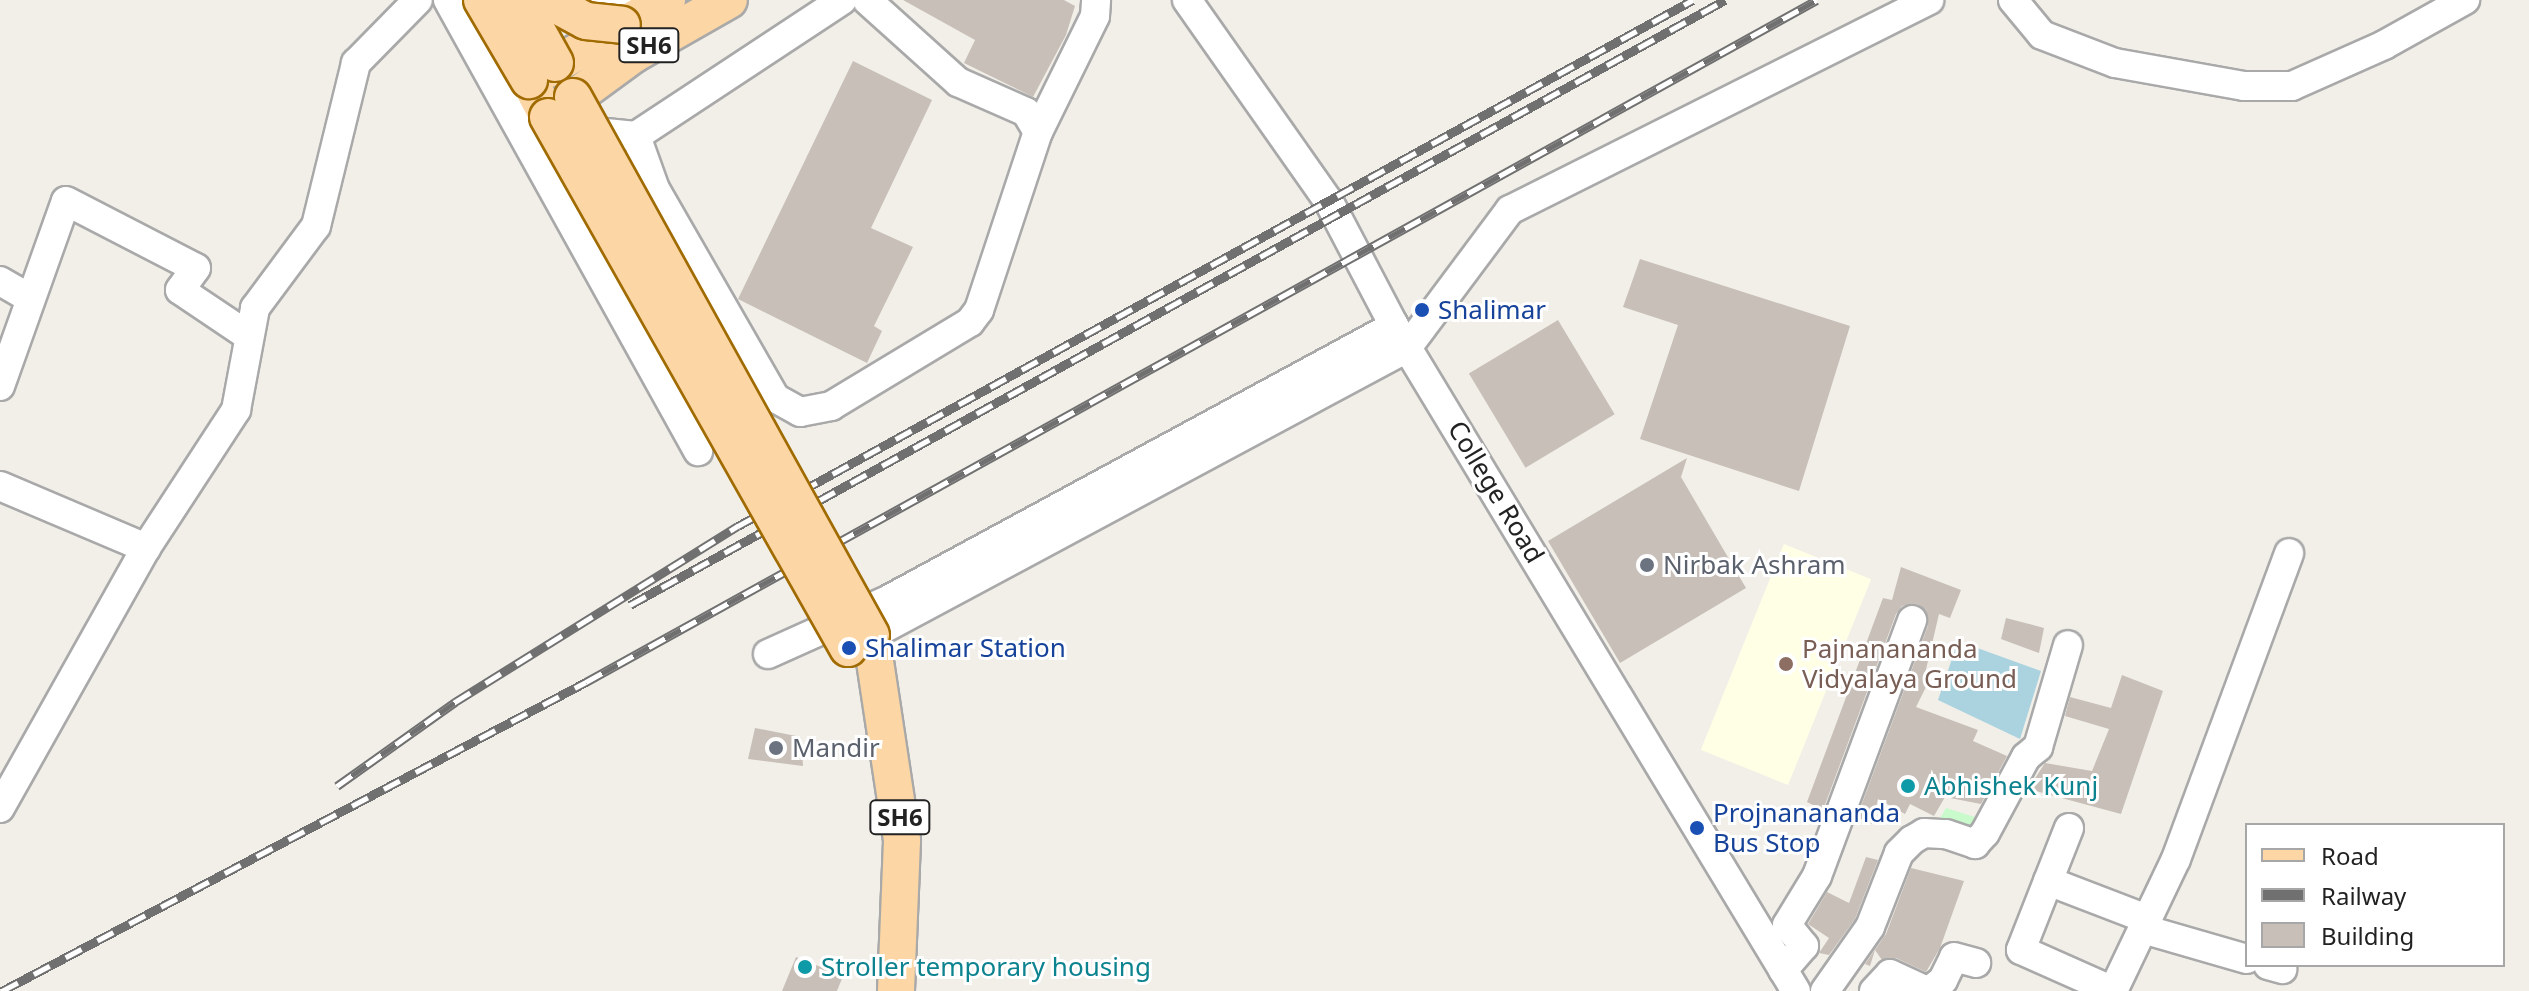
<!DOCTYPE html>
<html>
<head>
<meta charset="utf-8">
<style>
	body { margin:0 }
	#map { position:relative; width:2529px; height:991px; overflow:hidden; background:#f2efe9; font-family:"Noto Sans",sans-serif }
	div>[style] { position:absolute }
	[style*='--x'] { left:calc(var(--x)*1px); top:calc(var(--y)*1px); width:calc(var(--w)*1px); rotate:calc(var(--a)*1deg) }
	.education>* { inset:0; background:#ffffe5; transform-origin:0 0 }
	.park>* { inset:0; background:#c8facc }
	.water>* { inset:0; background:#aad3df }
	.building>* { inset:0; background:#c7bfb8; transform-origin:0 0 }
	.roads { filter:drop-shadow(2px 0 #a9a9a9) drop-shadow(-2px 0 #a9a9a9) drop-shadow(0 2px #a9a9a9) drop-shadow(0 -2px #a9a9a9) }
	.minor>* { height:28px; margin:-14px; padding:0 14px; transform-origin:14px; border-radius:14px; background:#fff }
	.major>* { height:36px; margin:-18px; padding:0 18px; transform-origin:18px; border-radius:18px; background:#fcd6a4 }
	.rail>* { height:9px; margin-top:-4.5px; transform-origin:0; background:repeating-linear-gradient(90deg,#fff 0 18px,#707070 0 36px); box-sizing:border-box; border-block:2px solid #707070 }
	.bridges { filter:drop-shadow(2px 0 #a06b00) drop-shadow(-2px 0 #a06b00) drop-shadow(0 2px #a06b00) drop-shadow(0 -2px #a06b00) }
	.major-bridge>* { height:36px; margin:-18px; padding:0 18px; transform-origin:18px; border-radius:18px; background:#fcd6a4 }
	.dots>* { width:22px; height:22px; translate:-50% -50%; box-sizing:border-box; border:4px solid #fff; border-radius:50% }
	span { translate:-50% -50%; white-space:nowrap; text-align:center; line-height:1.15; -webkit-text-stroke:6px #fff; paint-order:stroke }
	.shield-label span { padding:2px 6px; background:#fff; border:2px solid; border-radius:6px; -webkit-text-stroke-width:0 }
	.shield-label { font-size:24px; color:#222; font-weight:700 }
	.transit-label { font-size:26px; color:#164399 }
	.left { translate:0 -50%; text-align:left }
	.street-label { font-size:26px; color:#222 }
	.worship-label { font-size:26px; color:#5b616d }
	.education-label { font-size:26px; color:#785e54 }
	.culture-label { font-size:26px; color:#0d838f }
	.legend { position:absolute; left:2245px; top:823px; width:260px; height:144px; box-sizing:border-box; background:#fff; border:2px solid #a7a7a7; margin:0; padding:10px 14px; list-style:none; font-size:24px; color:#222 }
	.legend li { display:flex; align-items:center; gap:16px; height:40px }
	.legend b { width:40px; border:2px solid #a7a7a7 }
</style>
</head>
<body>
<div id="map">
	<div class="education">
		<div style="left:1784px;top:544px;width:94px;height:222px;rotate:22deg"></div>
	</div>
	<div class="park">
		<div style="clip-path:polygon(1946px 808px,1978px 818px,1972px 835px,1936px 825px)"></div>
	</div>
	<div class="water">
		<div style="clip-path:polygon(1958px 641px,2041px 671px,2020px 739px,1938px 700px)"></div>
	</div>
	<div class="building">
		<div style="clip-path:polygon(903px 0,1064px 0,1075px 6px,1066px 35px,1033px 97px,964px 63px,975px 40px)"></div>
		<div style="clip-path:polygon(853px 61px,932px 100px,871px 228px,913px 247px,874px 326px,882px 331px,867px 363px,738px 299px)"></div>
		<div style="clip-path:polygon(1640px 259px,1850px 326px,1799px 491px,1640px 439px,1678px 325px,1623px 307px)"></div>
		<div style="left:1558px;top:320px;width:110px;height:104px;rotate:59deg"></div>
		<div style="clip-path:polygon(1687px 458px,1681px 477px,1746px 588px,1620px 663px,1548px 541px)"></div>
		<div style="clip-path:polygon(1901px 567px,1961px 590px,1950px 618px,1939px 614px,1924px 678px,1931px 677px,1916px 707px,1978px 730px,1973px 741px,2007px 756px,1981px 804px,1945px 797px,1934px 816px,1910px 804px,1905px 814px,1878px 799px,1872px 824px,1857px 817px,1928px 626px,1926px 610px,1917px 604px,1902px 606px,1896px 614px,1823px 810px,1807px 802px,1883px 598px,1892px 600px)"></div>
		<div style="clip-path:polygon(2006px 618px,2044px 628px,2039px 653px,2001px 639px)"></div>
		<div style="clip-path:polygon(2122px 675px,2163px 691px,2121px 814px,2028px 789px,2045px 763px,2092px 771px,2109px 729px,2065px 716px,2070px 697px,2111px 708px)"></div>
		<div style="clip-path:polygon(755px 728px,801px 737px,803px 766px,748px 759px)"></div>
		<div style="clip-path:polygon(1866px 857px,1878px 860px,1855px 919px,1829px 955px,1819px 953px,1829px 938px,1808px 924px,1827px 892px,1849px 903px)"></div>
		<div style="clip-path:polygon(1911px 868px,1964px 881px,1940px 948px,1926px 972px,1896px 958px,1882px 960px,1875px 950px,1870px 966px,1865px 964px,1886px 934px)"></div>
		<div style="clip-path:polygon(796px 957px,843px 976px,837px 991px,782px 991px)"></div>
	</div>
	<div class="roads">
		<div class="minor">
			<div style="--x:448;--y:0;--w:516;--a:61"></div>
			<div style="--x:600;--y:0;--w:31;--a:0"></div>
			<div style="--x:1187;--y:0;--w:247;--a:54.9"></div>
			<div style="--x:1329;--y:202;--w:140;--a:62.3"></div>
			<div style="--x:1394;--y:326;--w:777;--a:58.85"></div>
			<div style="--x:2013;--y:0;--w:45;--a:50.4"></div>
			<div style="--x:2042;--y:35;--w:78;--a:21"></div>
			<div style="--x:2115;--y:63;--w:131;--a:10.1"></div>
			<div style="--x:2244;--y:86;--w:48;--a:0"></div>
			<div style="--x:2292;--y:86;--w:101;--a:-24"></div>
			<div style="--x:2384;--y:45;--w:93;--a:-29.1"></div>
			<div style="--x:576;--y:130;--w:60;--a:5.7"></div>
			<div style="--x:636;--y:136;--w:247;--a:-33.4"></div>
			<div style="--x:1038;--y:132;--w:129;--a:-63.8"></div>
			<div style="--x:1095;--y:16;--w:16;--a:-86"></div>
			<div style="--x:636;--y:136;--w:56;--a:70.3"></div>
			<div style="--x:655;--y:189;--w:241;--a:60.1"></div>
			<div style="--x:775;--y:398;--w:29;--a:29"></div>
			<div style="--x:800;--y:412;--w:32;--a:-11"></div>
			<div style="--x:831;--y:406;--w:162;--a:-31.1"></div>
			<div style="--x:970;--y:322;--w:15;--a:-53"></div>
			<div style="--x:979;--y:310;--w:188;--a:-71.7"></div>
			<div style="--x:1038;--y:132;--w:23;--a:-121"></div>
			<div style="--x:1026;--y:112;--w:74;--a:-156.2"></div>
			<div style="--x:958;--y:82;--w:122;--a:-138"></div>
			<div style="--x:0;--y:281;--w:34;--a:30"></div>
			<div style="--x:0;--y:386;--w:196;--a:-70.4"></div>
			<div style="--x:66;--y:201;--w:146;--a:27.3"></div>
			<div style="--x:196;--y:268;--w:27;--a:126"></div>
			<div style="--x:180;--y:290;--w:81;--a:33.9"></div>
			<div style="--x:0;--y:486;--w:159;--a:23"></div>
			<div style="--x:855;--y:644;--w:626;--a:-28.2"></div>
			<div style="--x:1407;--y:348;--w:172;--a:-53.3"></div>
			<div style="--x:1510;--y:210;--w:469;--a:-26.6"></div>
			<div style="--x:768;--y:654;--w:129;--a:-24.2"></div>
			<div style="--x:886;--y:601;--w:578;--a:-28.43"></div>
			<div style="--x:0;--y:808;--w:298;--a:-60.7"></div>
			<div style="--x:146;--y:548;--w:165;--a:-56.9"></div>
			<div style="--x:236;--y:410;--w:104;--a:-79.4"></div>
			<div style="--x:255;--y:308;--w:102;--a:-53.4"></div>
			<div style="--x:316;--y:226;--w:168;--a:-76.2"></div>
			<div style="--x:356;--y:63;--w:88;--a:-45.5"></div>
			<div style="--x:2069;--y:828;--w:131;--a:111.5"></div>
			<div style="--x:2021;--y:950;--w:101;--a:24"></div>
			<div style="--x:2113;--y:991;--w:146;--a:-64.5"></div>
			<div style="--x:2176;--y:859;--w:326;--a:-69.7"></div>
			<div style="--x:2048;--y:881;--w:106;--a:21"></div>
			<div style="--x:2143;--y:929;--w:108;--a:16.1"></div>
			<div style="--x:2268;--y:965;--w:15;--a:16"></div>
			<div style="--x:1783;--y:970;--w:32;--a:-49"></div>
			<div style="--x:1804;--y:946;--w:27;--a:-129"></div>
			<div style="--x:1787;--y:925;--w:57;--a:-58.5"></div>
			<div style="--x:1817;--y:876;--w:273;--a:-69.6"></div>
			<div style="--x:1825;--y:991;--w:78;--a:-54.9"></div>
			<div style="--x:1870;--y:927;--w:79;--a:-68.6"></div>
			<div style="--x:1899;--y:853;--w:18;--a:-45"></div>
			<div style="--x:1912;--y:840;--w:14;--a:-30"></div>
			<div style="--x:1924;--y:833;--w:22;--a:3"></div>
			<div style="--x:1946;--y:834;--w:31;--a:19"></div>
			<div style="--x:1975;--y:844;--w:15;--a:-48"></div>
			<div style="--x:1985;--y:833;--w:86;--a:-61.7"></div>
			<div style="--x:2026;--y:757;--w:16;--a:-40"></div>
			<div style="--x:2038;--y:747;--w:106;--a:-73.6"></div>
			<div style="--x:1874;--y:991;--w:23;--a:-47"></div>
			<div style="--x:1890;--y:974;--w:41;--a:24.7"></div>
			<div style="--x:1929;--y:991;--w:18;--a:-38"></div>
			<div style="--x:1943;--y:980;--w:25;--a:-64"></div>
			<div style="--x:1954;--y:957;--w:23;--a:15"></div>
		</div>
		<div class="major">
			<div style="--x:667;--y:0;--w:160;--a:149.9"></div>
			<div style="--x:529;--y:80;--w:42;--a:62.8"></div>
			<div style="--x:548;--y:117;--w:107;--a:-36.2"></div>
			<div style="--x:634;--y:54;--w:109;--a:-29.6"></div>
			<div style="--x:871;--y:635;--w:208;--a:81.4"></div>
			<div style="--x:902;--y:841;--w:150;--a:92.3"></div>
		</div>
	</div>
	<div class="rail">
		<div style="--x:630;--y:605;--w:1251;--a:-28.92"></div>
		<div style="--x:337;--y:786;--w:145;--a:-35.4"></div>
		<div style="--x:455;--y:702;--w:333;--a:-31.9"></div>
		<div style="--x:738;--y:526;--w:1090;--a:-28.85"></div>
		<div style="--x:2;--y:991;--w:661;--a:-27.88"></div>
		<div style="--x:586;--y:682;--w:1407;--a:-28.99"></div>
	</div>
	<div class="bridges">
		<div class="major-bridge">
			<div style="--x:482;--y:0;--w:93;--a:59.6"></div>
			<div style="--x:520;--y:0;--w:72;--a:60.9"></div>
			<div style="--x:547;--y:0;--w:44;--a:28.3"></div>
			<div style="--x:586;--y:21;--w:36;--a:6"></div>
			<div style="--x:573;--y:97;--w:615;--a:61.02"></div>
			<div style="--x:548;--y:117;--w:610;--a:60.53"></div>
		</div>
	</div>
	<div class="dots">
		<div style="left:1422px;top:310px;background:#1a4fb4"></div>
		<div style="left:1647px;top:565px;background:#6b7280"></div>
		<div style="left:849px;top:648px;background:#1a4fb4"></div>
		<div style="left:1786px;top:664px;background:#8d6e63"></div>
		<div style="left:776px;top:748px;background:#6b7280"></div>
		<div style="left:1908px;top:786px;background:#0f9aa8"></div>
		<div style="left:1697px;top:828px;background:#1a4fb4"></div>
		<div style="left:805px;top:967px;background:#0f9aa8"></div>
	</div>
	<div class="shield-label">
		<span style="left:649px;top:45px">SH6</span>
		<span style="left:900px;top:817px">SH6</span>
	</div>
	<div class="transit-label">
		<span class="left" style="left:1438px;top:310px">Shalimar</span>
		<span class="left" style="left:865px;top:648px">Shalimar Station</span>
		<span class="left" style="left:1713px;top:828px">Projnanananda<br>Bus Stop</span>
	</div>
	<div class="street-label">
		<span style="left:1496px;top:492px;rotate:59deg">College Road</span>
	</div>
	<div class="worship-label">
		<span class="left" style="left:1663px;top:565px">Nirbak Ashram</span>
		<span class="left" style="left:792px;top:748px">Mandir</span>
	</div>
	<div class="education-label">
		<span class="left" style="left:1802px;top:664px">Pajnanananda<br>Vidyalaya Ground</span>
	</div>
	<div class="culture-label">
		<span class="left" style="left:1924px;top:786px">Abhishek Kunj</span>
		<span class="left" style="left:821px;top:967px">Stroller temporary housing</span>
	</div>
	<ul class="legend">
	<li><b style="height:10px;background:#fcd6a4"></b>Road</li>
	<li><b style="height:10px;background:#707070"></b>Railway</li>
	<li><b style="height:22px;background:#c7bfb8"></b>Building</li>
	</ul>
</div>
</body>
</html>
